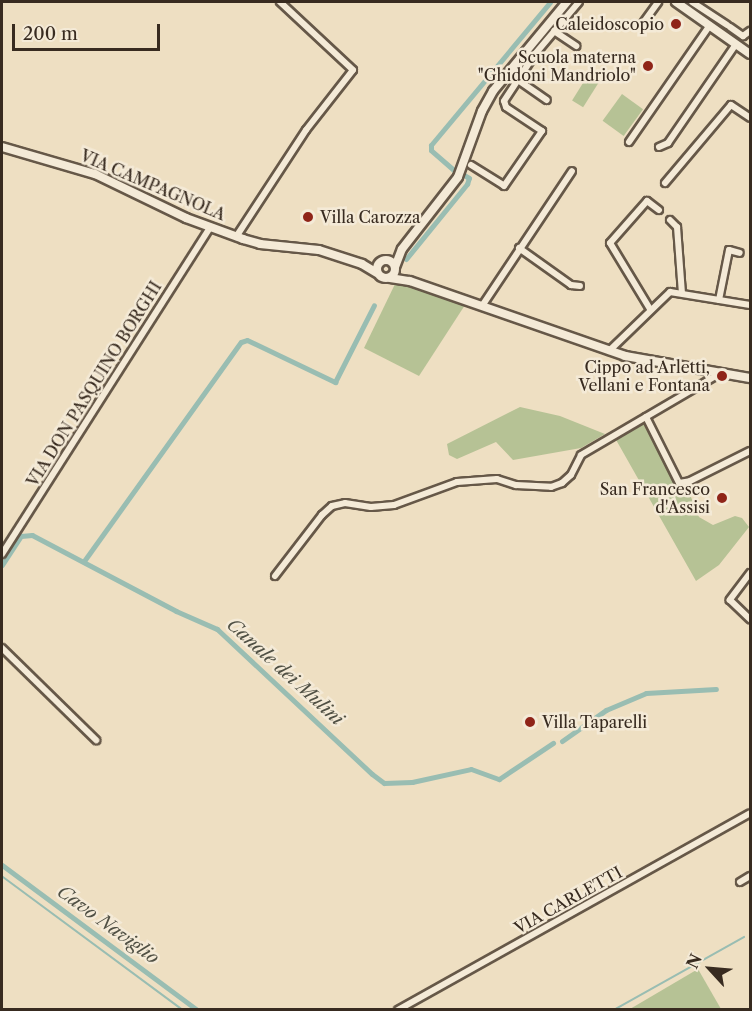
<!DOCTYPE html>
<html>
<head>
<meta charset="utf-8">
<style>
	body { margin:0 }
	#map { position:relative; width:752px; height:1011px; overflow:hidden; background:#eedfc2; font-family:"Libre Caslon Text",serif }
	div>[style] { position:absolute }
	[style*='--x'] { left:calc(var(--x)*1px); top:calc(var(--y)*1px); width:calc(var(--w)*1px); rotate:calc(var(--a)*1deg) }
	.green>* { inset:0; background:#b6c295; transform-origin:0 0 }
	.stream>* { height:1.5px; margin:-0.75px; padding:0 0.75px; transform-origin:0.75px; border-radius:0.75px; background:#99bdb2 }
	.canal>* { height:5px; margin:-2.5px; padding:0 2.5px; transform-origin:2.5px; border-radius:2.5px; background:#99bdb2 }
	.roads { filter:drop-shadow(2px 0 #665848) drop-shadow(-2px 0 #665848) drop-shadow(0 2px #665848) drop-shadow(0 -2px #665848) }
	.street>* { height:6px; margin:-3px; padding:0 3px; transform-origin:3px; border-radius:3px; background:#f4ead7 }
	.secondary>* { height:8px; margin:-4px; padding:0 4px; transform-origin:4px; border-radius:4px; background:#f4ead7 }
	.secondary>.ring { margin:-4px; padding:0; box-sizing:content-box; background:none; border:8px solid #f4ead7; border-radius:50% }
	.dots>* { width:16px; height:16px; translate:-50% -50%; box-sizing:border-box; border:3px solid #f4ead7; border-radius:50% }
	span { translate:-50% -50%; white-space:nowrap; text-align:center; line-height:1.15; -webkit-text-stroke:5px #f4ead7; paint-order:stroke }
	.poi-label { font-size:16px; color:#382b20 }
	.right { translate:-100% -50%; text-align:right }
	.left { translate:0 -50%; text-align:left }
	.street-label { font-size:16px; color:#382b20 }
	.water-label { font-size:18px; color:#505044; font-style:italic }
	.frame { position:absolute; inset:0; border:3px solid #382b20; pointer-events:none }
	.north { position:absolute; left:680px; top:939px; width:60px; height:60px; -webkit-text-stroke:4px #f4ead7; paint-order:stroke; rotate:296deg; font-size:16px; font-weight:700; line-height:24px; text-align:center; color:#382b20 }
	.north::after { content:''; display:block; margin:auto; width:21px; height:27px; background:#382b20; clip-path:polygon(50% 0,100% 100%,50% 72%,0 100%) }
	.scale { position:absolute; left:12px; top:24px; width:148px; height:27px; box-sizing:border-box; border:3px solid #382b20; border-top:0; padding-left:8px; font-size:18px; line-height:21px; white-space:nowrap; color:#382b20; -webkit-text-stroke:4px #f4ead7; paint-order:stroke }
</style>
</head>
<body>
<div id="map">
	<div class="green">
		<div style="left:588px;top:75px;width:13px;height:30px;rotate:32deg"></div>
		<div style="left:622px;top:94px;width:26px;height:33px;rotate:36deg"></div>
		<div style="clip-path:polygon(396px 282px,465px 305px,419px 376px,364px 348px)"></div>
		<div style="clip-path:polygon(520px 407px,560px 416px,605px 434px,581px 448px,513px 460px,496px 442px,457px 459px,449px 455px,447px 444px)"></div>
		<div style="clip-path:polygon(643px 423px,678px 491px,687px 487px,699px 517px,713px 525px,735px 516px,742px 518px,749px 527px,719px 565px,696px 581px,615px 438px)"></div>
		<div style="clip-path:polygon(698px 969px,721px 1009px,630px 1009px)"></div>
	</div>
	<div class="stream">
		<div style="--x:712;--y:838;--w:39;--a:-29"></div>
		<div style="--x:664;--y:864;--w:11;--a:-27"></div>
		<div style="--x:2;--y:876;--w:225;--a:36.5"></div>
		<div style="--x:614;--y:1010;--w:149;--a:-29.3"></div>
	</div>
	<div class="canal">
		<div style="--x:456;--y:172;--w:33;--a:-139"></div>
		<div style="--x:431;--y:150;--w:5;--a:-90"></div>
		<div style="--x:431;--y:145;--w:186;--a:-50.2"></div>
		<div style="--x:406;--y:259;--w:97;--a:-50.9"></div>
		<div style="--x:467;--y:184;--w:6;--a:-72"></div>
		<div style="--x:469;--y:178;--w:6;--a:-149"></div>
		<div style="--x:84;--y:561;--w:269;--a:-54.4"></div>
		<div style="--x:241;--y:342;--w:6;--a:-18"></div>
		<div style="--x:247;--y:340;--w:98;--a:25.5"></div>
		<div style="--x:335;--y:382;--w:86;--a:-63.1"></div>
		<div style="--x:2;--y:565;--w:35;--a:-57"></div>
		<div style="--x:21;--y:536;--w:11;--a:-5"></div>
		<div style="--x:32;--y:535;--w:163;--a:27.8"></div>
		<div style="--x:176;--y:611;--w:45;--a:23.7"></div>
		<div style="--x:217;--y:629;--w:212;--a:43.1"></div>
		<div style="--x:372;--y:774;--w:15;--a:37"></div>
		<div style="--x:384;--y:783;--w:28;--a:-2"></div>
		<div style="--x:412;--y:782;--w:60;--a:-12.4"></div>
		<div style="--x:471;--y:769;--w:30;--a:20"></div>
		<div style="--x:499;--y:779;--w:65;--a:-33.7"></div>
		<div style="--x:562;--y:741;--w:54;--a:-35.2"></div>
		<div style="--x:606;--y:710;--w:43;--a:-23"></div>
		<div style="--x:646;--y:693;--w:70;--a:-3.3"></div>
		<div style="--x:2;--y:865;--w:243;--a:36.6"></div>
	</div>
	<div class="roads">
		<div class="street">
			<div style="--x:692;--y:2;--w:42;--a:33.3"></div>
			<div style="--x:643;--y:23;--w:26;--a:-54"></div>
			<div style="--x:730;--y:27;--w:16;--a:35"></div>
			<div style="--x:743;--y:36;--w:9;--a:-36"></div>
			<div style="--x:554;--y:31;--w:27;--a:34"></div>
			<div style="--x:518;--y:80;--w:35;--a:35"></div>
			<div style="--x:629;--y:142;--w:142;--a:-55.3"></div>
			<div style="--x:659;--y:147;--w:10;--a:-24"></div>
			<div style="--x:668;--y:143;--w:120;--a:-55.5"></div>
			<div style="--x:471;--y:165;--w:39;--a:32"></div>
			<div style="--x:504;--y:186;--w:67;--a:-55.4"></div>
			<div style="--x:542;--y:131;--w:43;--a:-146.3"></div>
			<div style="--x:506;--y:107;--w:6;--a:-108"></div>
			<div style="--x:504;--y:101;--w:56;--a:-56.6"></div>
			<div style="--x:535;--y:54;--w:68;--a:-49.8"></div>
			<div style="--x:665;--y:183;--w:102;--a:-49.8"></div>
			<div style="--x:731;--y:105;--w:23;--a:34"></div>
			<div style="--x:670;--y:220;--w:10;--a:45"></div>
			<div style="--x:677;--y:227;--w:66;--a:85.7"></div>
			<div style="--x:236;--y:237;--w:128;--a:-56.8"></div>
			<div style="--x:306;--y:130;--w:76;--a:-51.9"></div>
			<div style="--x:353;--y:70;--w:100;--a:-137"></div>
			<div style="--x:519;--y:248;--w:64;--a:35.4"></div>
			<div style="--x:571;--y:285;--w:9;--a:6"></div>
			<div style="--x:719;--y:300;--w:51;--a:-78.7"></div>
			<div style="--x:729;--y:250;--w:11;--a:15"></div>
			<div style="--x:482;--y:306;--w:162;--a:-56.3"></div>
			<div style="--x:650;--y:309;--w:77;--a:-121.2"></div>
			<div style="--x:610;--y:243;--w:56;--a:-48.6"></div>
			<div style="--x:647;--y:201;--w:15;--a:37"></div>
			<div style="--x:609;--y:351;--w:85;--a:-44"></div>
			<div style="--x:670;--y:292;--w:81;--a:9.2"></div>
			<div style="--x:646;--y:417;--w:74;--a:63.4"></div>
			<div style="--x:679;--y:483;--w:11;--a:-10"></div>
			<div style="--x:690;--y:481;--w:67;--a:-26.6"></div>
			<div style="--x:2;--y:554;--w:387;--a:-57.5"></div>
			<div style="--x:750;--y:573;--w:34;--a:127"></div>
			<div style="--x:730;--y:600;--w:28;--a:44"></div>
			<div style="--x:275;--y:576;--w:77;--a:-52.4"></div>
			<div style="--x:322;--y:515;--w:13;--a:-42"></div>
			<div style="--x:332;--y:506;--w:13;--a:-13"></div>
			<div style="--x:345;--y:503;--w:26;--a:9"></div>
			<div style="--x:371;--y:507;--w:23;--a:-5"></div>
			<div style="--x:394;--y:505;--w:67;--a:-20.1"></div>
			<div style="--x:457;--y:482;--w:40;--a:-4.3"></div>
			<div style="--x:497;--y:479;--w:20;--a:18"></div>
			<div style="--x:516;--y:485;--w:35;--a:3"></div>
			<div style="--x:551;--y:487;--w:12;--a:-20"></div>
			<div style="--x:562;--y:483;--w:12;--a:-42"></div>
			<div style="--x:571;--y:475;--w:22;--a:-63"></div>
			<div style="--x:581;--y:455;--w:162;--a:-30.4"></div>
			<div style="--x:2;--y:648;--w:132;--a:44.4"></div>
			<div style="--x:740;--y:882;--w:12;--a:-31"></div>
			<div style="--x:398;--y:1010;--w:403;--a:-29.2"></div>
		</div>
		<div class="secondary">
			<div style="--x:676;--y:2;--w:90;--a:35.1"></div>
			<div style="--x:2;--y:147;--w:97;--a:16.2"></div>
			<div style="--x:95;--y:174;--w:101;--a:25.8"></div>
			<div style="--x:186;--y:218;--w:61;--a:20.2"></div>
			<div style="--x:243;--y:239;--w:18;--a:16"></div>
			<div style="--x:260;--y:244;--w:59;--a:5.8"></div>
			<div style="--x:319;--y:250;--w:45;--a:18"></div>
			<div style="--x:362;--y:264;--w:17;--a:31"></div>
			<div class="ring" style="left:377px;top:260px;width:10px;height:10px"></div>
			<div style="--x:395;--y:267;--w:19;--a:-69"></div>
			<div style="--x:402;--y:249;--w:91;--a:-52.1"></div>
			<div style="--x:458;--y:177;--w:70;--a:-70"></div>
			<div style="--x:482;--y:111;--w:23;--a:-61"></div>
			<div style="--x:493;--y:91;--w:116;--a:-50.3"></div>
			<div style="--x:390;--y:278;--w:20;--a:9"></div>
			<div style="--x:410;--y:281;--w:228;--a:19.2"></div>
			<div style="--x:625;--y:356;--w:127;--a:10"></div>
		</div>
	</div>
	<div class="dots">
		<div style="left:676px;top:24px;background:#8f2418"></div>
		<div style="left:648px;top:66px;background:#8f2418"></div>
		<div style="left:308px;top:217px;background:#8f2418"></div>
		<div style="left:722px;top:376px;background:#8f2418"></div>
		<div style="left:722px;top:498px;background:#8f2418"></div>
		<div style="left:530px;top:722px;background:#8f2418"></div>
	</div>
	<div class="poi-label">
		<span class="right" style="left:664px;top:24px">Caleidoscopio</span>
		<span class="right" style="left:636px;top:66px">Scuola materna<br>"Ghidoni Mandriolo"</span>
		<span class="left" style="left:320px;top:217px">Villa Carozza</span>
		<span class="right" style="left:710px;top:376px">Cippo ad Arletti,<br>Vellani e Fontana</span>
		<span class="right" style="left:710px;top:498px">San Francesco<br>d'Assisi</span>
		<span class="left" style="left:542px;top:722px">Villa Taparelli</span>
	</div>
	<div class="street-label">
		<span style="left:153px;top:185px;rotate:23deg">VIA CAMPAGNOLA</span>
		<span style="left:94px;top:384px;rotate:-58deg">VIA DON PASQUINO BORGHI</span>
		<span style="left:568px;top:900px;rotate:-29deg">VIA CARLETTI</span>
	</div>
	<div class="water-label">
		<span style="left:285px;top:672px;rotate:42deg">Canale dei Mulini</span>
		<span style="left:108px;top:925px;rotate:36deg">Cavo Naviglio</span>
	</div>
	<div class="frame"></div>
	<div class="north">N</div>
	<div class="scale">200 m</div>
</div>
</body>
</html>
